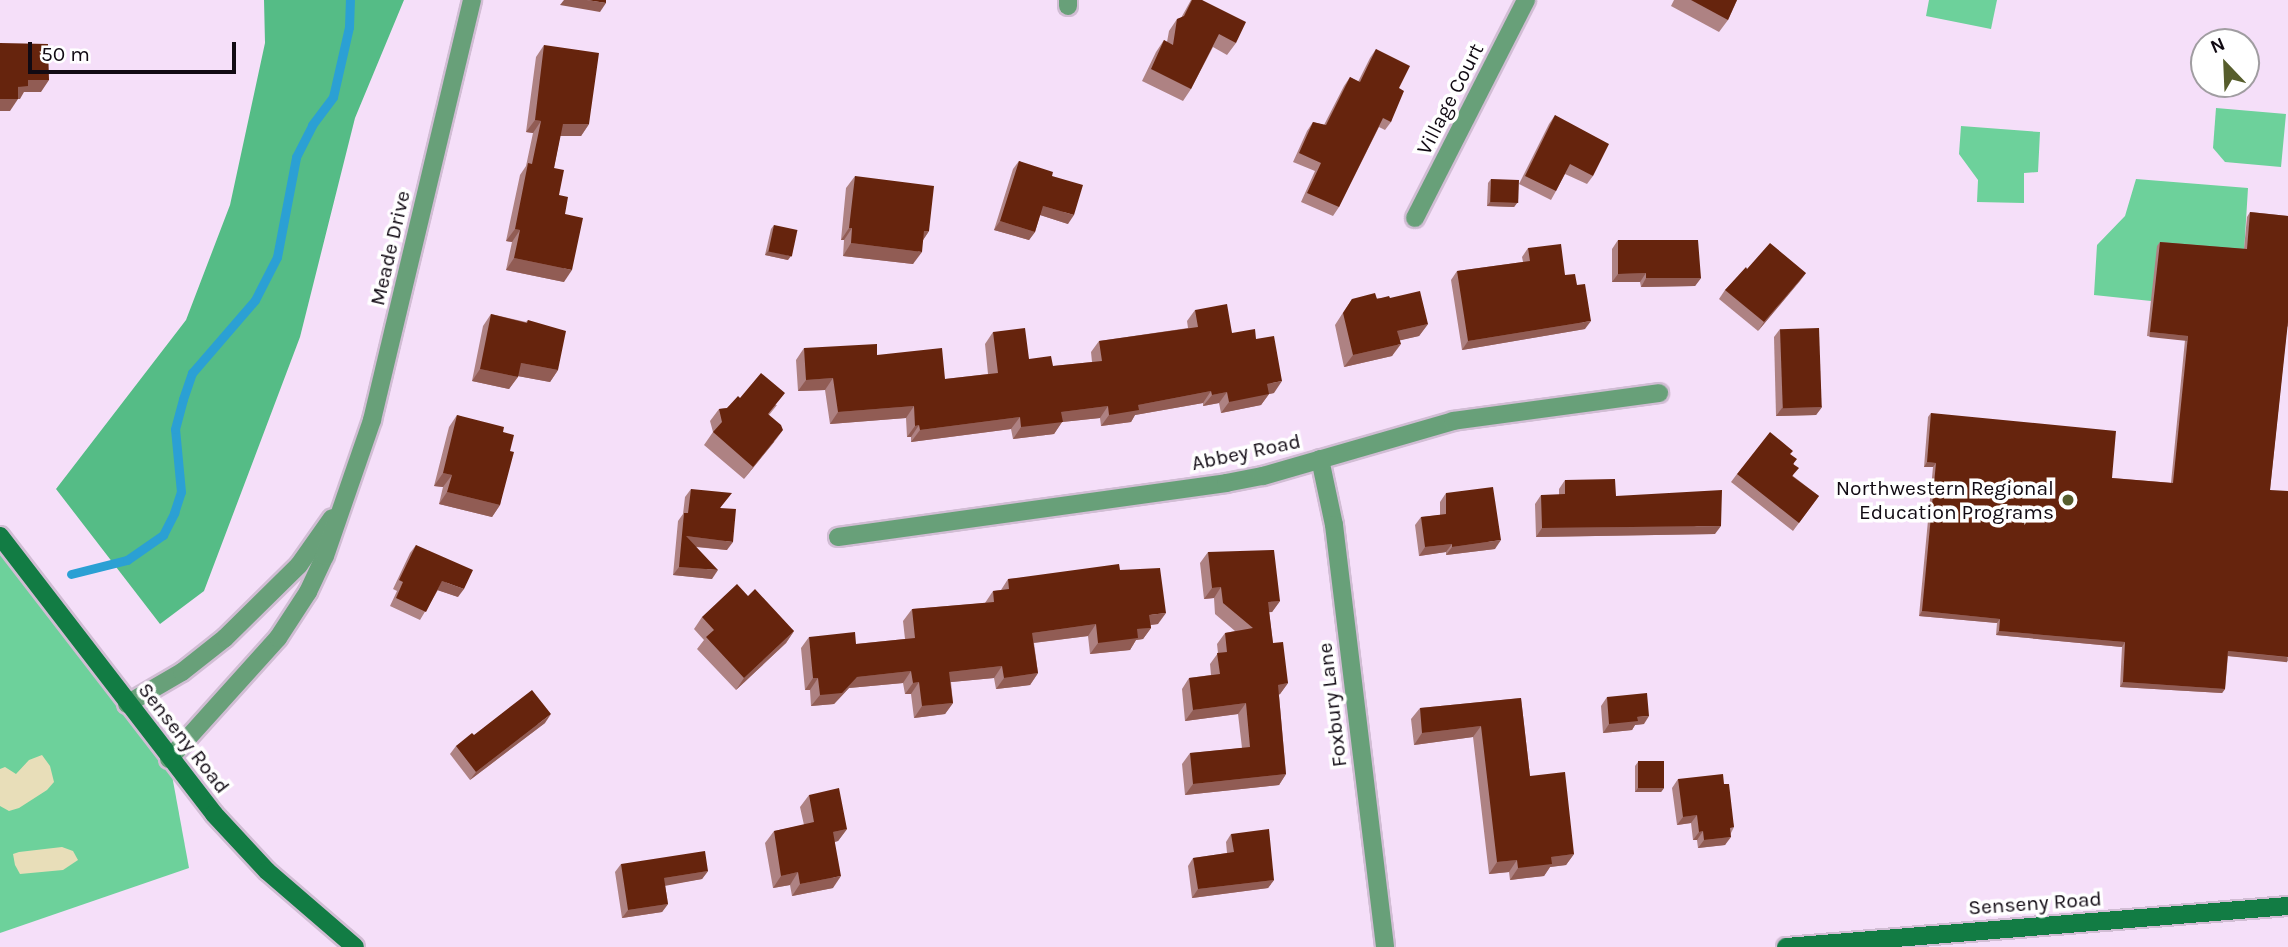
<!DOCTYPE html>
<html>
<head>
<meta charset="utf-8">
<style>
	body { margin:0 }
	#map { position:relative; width:2288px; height:947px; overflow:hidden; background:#f5dff9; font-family:Karla,sans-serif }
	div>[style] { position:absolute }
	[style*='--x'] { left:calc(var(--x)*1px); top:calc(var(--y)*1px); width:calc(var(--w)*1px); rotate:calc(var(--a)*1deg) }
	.green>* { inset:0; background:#6dd19b }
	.forest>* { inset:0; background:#55bc86 }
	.sand>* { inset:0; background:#e8deb9 }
	.stream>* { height:9px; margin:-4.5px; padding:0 4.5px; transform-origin:4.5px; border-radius:4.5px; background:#2ba0d4 }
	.roads { filter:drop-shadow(2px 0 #d1bdd4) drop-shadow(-2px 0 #d1bdd4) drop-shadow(0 2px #d1bdd4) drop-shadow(0 -2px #d1bdd4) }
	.minor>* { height:18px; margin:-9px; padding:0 9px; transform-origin:9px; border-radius:9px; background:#68a079 }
	.secondary>* { height:18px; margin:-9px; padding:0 9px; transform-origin:9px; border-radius:9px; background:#127c44 }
	.wall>* { inset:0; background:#ae8283 }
	.shaded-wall>* { inset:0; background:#915c54; transform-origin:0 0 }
	.building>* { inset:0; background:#66240d; transform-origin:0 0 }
	.dots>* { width:19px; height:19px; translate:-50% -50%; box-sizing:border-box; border:4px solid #fff; border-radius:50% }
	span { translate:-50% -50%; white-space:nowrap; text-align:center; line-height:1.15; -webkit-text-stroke:7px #fff; paint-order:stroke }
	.street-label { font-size:21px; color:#110a13 }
	.poi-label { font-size:21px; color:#110a13 }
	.right { translate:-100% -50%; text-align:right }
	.north { position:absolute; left:2190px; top:28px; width:70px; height:70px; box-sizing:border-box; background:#fff; border:2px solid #a09da1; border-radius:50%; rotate:337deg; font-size:19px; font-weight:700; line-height:28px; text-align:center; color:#110a13 }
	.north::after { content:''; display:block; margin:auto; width:24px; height:32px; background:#565d2c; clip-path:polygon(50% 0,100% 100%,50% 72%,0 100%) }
	.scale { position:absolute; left:28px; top:42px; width:208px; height:32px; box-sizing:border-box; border:4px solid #110a13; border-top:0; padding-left:9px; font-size:21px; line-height:24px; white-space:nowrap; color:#110a13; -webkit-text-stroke:5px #fff; paint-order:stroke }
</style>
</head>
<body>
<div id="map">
	<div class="green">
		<div style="clip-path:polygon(1929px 0,1997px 0,1991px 29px,1926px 16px)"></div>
		<div style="clip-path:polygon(2216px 108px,2286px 114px,2281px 167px,2225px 162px,2213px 148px)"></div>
		<div style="clip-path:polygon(1961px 126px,2040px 132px,2038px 172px,2024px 173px,2024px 203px,1977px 202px,1978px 180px,1959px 154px)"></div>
		<div style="clip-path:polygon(2136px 179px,2248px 188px,2244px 253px,2151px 301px,2094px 295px,2097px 245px,2125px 216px)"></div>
		<div style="clip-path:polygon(0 537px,169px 759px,189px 868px,0 933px)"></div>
	</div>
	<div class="forest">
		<div style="clip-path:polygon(264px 0,404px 0,355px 118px,300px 337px,204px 591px,160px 624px,56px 489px,186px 320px,230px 205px,265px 43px)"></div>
	</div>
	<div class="sand">
		<div style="clip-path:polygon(42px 755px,50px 766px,54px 782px,47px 790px,19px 808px,9px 811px,0 806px,0 769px,5px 767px,16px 774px,29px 760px)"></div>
		<div style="clip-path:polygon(62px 847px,73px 851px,78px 860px,63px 870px,20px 874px,15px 865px,13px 854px,19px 852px)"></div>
	</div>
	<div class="stream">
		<div style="--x:71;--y:574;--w:58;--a:-14"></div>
		<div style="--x:127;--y:560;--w:44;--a:-34.8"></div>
		<div style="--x:163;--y:535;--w:25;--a:-63"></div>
		<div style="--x:174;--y:513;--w:22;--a:-72"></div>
		<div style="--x:181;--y:492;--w:63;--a:-95.4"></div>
		<div style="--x:175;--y:429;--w:31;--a:-75"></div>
		<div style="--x:183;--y:399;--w:28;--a:-71"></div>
		<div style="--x:192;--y:373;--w:96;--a:-49.2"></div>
		<div style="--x:255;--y:300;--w:48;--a:-62.9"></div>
		<div style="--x:277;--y:257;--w:102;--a:-79.2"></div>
		<div style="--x:296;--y:157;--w:36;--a:-63"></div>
		<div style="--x:312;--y:125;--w:35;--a:-53"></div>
		<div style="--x:333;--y:97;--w:72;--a:-77.1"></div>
		<div style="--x:349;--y:27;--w:27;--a:-88"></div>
	</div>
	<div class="roads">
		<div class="minor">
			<div style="--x:1068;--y:0;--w:6;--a:90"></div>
			<div style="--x:1415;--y:218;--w:245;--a:-63"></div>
			<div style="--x:1320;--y:459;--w:67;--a:78"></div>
			<div style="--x:1334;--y:525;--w:425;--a:83.1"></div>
			<div style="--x:838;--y:537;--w:392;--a:-7.9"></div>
			<div style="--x:1226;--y:483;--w:38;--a:-11"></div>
			<div style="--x:1263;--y:476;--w:198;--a:-16.1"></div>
			<div style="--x:1453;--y:421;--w:208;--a:-7.7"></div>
			<div style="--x:127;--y:704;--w:64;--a:-30.2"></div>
			<div style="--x:182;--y:672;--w:55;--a:-38.3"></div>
			<div style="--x:225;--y:638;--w:104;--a:-44.6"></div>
			<div style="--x:299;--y:565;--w:57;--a:-54.9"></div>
			<div style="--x:169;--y:759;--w:163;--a:-48"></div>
			<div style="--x:278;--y:638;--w:55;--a:-56.9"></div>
			<div style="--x:308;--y:592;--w:40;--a:-65"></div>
			<div style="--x:325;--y:556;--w:144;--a:-70.9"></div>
			<div style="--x:372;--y:420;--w:432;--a:-76.6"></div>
		</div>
		<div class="secondary">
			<div style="--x:0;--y:536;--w:351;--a:52.4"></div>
			<div style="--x:214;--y:814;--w:78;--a:47.1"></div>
			<div style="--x:267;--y:871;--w:116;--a:40.8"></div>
			<div style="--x:1786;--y:947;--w:504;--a:-4.67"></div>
		</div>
	</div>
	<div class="wall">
		<div style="clip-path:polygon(1191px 0,1202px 0,1236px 43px,1227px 55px,1213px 47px,1191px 89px,1183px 101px,1142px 81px,1156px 52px,1164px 40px,1167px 42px,1169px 31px,1177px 19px,1181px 18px)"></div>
		<div style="clip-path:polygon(1674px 0,1737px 0,1728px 20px,1719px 32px,1671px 6px)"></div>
		<div style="clip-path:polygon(544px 45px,589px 124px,581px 136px,560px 136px,554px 168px,559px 195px,565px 214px,564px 282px,506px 270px,512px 242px,506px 241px,520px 175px,526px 166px,533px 133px,526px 132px,536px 57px)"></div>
		<div style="clip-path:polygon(1376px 49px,1399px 88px,1391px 122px,1385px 130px,1379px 127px,1339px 207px,1333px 216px,1301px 202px,1315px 171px,1293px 162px,1307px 131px,1313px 122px,1324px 125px,1344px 86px,1350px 77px,1358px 82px,1370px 58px)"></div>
		<div style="clip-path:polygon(1555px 115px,1593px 176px,1587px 184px,1565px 174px,1556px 191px,1551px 200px,1519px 184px,1549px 124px)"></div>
		<div style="clip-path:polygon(1019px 161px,1052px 176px,1068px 224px,1040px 215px,1035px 232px,1029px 240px,994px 230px,1013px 169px)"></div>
		<div style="clip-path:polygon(855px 176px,929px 231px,923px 240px,913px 264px,843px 256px,844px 240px,841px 240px,846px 188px)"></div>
		<div style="clip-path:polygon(1491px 179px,1517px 203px,1514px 207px,1487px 206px,1488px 183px)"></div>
		<div style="clip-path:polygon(2250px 212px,2288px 216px,2288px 327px,2287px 326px,2270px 490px,2288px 661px,2228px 656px,2225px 689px,2222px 693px,2120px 687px,2122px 647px,1996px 635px,1997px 623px,1919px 616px,1933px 467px,1924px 467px,1928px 417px,1931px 413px,2112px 478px,2171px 483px,2185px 340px,2147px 336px,2157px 246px,2160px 242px,2244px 249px,2247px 217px)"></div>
		<div style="clip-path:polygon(774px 225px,788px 260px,765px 255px,771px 229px)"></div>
		<div style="clip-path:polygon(1618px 240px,1701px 278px,1695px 286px,1641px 287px,1640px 282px,1612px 282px,1612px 249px)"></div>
		<div style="clip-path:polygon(1528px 248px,1565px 275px,1585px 329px,1462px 350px,1451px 280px,1457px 271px,1523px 262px,1522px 257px)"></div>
		<div style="clip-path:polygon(1747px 269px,1806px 273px,1758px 331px,1719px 299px,1725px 290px)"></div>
		<div style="clip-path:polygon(1390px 298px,1428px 324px,1419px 336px,1400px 340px,1392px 356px,1344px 367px,1335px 325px,1344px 311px,1352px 299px)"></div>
		<div style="clip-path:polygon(1195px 310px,1232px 333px,1256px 339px,1274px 393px,1269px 394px,1261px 405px,1221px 413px,1219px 403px,1203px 406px,1203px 403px,1135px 415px,1131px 422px,1101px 426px,1100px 418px,1062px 422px,1054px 434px,1013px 439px,1011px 429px,911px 442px,911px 437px,907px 437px,906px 418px,830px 424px,825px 390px,798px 391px,796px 360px,804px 348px,877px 355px,945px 379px,988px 374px,985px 344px,993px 332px,1029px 359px,1053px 366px,1092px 362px,1091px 352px,1099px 341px,1188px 328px,1187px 321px)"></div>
		<div style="clip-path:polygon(491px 314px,526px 322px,528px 320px,558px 370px,550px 382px,518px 376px,509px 389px,472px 381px,483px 326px)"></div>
		<div style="clip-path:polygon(1780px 329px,1822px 407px,1816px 415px,1776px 416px,1774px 337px)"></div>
		<div style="clip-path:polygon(740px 398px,777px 405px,769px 415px,774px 442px,744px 479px,704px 445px,713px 432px,710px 421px,719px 409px,727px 408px)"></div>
		<div style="clip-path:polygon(457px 415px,503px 432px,510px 451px,500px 505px,492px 517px,439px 504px,443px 487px,434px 486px,449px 427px)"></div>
		<div style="clip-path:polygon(1790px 454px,1794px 464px,1793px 476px,1819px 496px,1793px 531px,1731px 482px,1737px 474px)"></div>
		<div style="clip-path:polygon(1565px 480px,1616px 496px,1715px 534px,1536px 537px,1535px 504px,1541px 495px,1559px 495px,1559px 489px)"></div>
		<div style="clip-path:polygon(691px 489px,721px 508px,727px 550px,695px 547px,712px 579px,673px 575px,678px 521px,683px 514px,685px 497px)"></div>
		<div style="clip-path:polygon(1446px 493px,1495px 549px,1446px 555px,1446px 552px,1419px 556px,1415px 525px,1421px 517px,1440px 515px,1440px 502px)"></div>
		<div style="clip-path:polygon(416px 545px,458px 597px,438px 590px,420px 620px,390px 606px,397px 591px,393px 589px,410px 553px)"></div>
		<div style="clip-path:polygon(1208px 552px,1280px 601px,1272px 612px,1269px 612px,1273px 643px,1288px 683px,1280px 694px,1279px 695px,1286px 774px,1279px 785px,1185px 795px,1182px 764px,1190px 753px,1242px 748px,1238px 714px,1185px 721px,1182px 689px,1189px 678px,1211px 675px,1210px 664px,1218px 653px,1217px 644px,1225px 633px,1235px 631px,1215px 614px,1214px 598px,1204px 599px,1200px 563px)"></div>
		<div style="clip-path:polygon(1120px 570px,1158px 624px,1151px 625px,1151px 628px,1143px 639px,1136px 640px,1130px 650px,1090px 654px,1088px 636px,1034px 643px,1038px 673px,1030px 685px,996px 689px,994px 678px,951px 682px,953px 703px,945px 714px,914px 718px,911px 694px,905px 694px,903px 683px,849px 688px,834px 704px,811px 706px,810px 690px,805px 690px,801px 648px,809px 637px,856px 644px,905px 639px,903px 621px,912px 609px,985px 603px,993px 591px,1001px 590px,1008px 579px)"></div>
		<div style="clip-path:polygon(748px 596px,794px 631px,786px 643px,736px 690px,697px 649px,704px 640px,694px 629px,702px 617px)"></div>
		<div style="clip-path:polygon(1607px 697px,1644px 724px,1635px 725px,1632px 730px,1603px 733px,1601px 706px)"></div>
		<div style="clip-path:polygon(1521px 698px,1530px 776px,1574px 854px,1566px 865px,1550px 867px,1544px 876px,1510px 880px,1509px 872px,1489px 874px,1473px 737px,1414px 745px,1411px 719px,1420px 708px)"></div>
		<div style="clip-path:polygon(545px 723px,470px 780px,450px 754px,456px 746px,474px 735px)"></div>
		<div style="clip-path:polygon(1638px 762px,1664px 788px,1661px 792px,1635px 792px,1635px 766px)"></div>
		<div style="clip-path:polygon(1678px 779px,1724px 784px,1734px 827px,1725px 845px,1698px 848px,1697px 840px,1693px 840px,1691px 823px,1677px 825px,1672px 788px)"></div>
		<div style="clip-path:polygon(809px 795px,847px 829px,838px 841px,835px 842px,833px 888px,792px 896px,790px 885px,773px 888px,765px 843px,774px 831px,804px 825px,800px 807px)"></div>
		<div style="clip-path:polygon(1231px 834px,1274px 880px,1268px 888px,1192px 898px,1188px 866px,1193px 858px,1227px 853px,1226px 842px)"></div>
		<div style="clip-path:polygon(621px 864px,708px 871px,702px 879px,665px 885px,668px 904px,662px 912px,622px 918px,615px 872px)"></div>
	</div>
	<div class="shaded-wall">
		<div style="clip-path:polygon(564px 0,587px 0,606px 3px,600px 12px,560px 5px)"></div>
		<div style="clip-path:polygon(28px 80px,49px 80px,41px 92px,24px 92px,20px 99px,9px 99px,18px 87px)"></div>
		<div style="clip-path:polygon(0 99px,18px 99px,10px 111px,0 111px)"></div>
		<div style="clip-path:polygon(535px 120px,541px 121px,533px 133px,526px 132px)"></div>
		<div style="clip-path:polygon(563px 124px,589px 124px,581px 136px,554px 136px)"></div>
		<div style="clip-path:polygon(1490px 202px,1517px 203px,1514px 207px,1487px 206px)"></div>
		<div style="clip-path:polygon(1043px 206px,1074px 215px,1068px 224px,1037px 214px)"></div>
		<div style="clip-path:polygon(1000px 221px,1035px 232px,1029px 240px,994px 230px)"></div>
		<div style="clip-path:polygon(849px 228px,852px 228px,844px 240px,841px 240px)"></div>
		<div style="clip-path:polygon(515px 229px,520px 230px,512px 242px,506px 241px)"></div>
		<div style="clip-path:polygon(924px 231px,929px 231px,921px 243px)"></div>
		<div style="clip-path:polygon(851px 243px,922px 252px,913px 264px,843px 256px)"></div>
		<div style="clip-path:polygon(768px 251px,791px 256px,788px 260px,765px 255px)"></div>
		<div style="clip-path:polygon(514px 258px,572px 270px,564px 282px,506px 270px)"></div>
		<div style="clip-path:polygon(1646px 273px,1640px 282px,1612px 282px,1618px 274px)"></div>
		<div style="clip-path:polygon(1806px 273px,1800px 281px,1758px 331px,1764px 322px)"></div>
		<div style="clip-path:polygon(1646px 278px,1701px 278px,1695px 286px,1641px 287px)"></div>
		<div style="clip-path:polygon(1591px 321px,1585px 329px,1462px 350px,1468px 341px)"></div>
		<div style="clip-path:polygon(1428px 324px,1419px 336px,1389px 343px,1397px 331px)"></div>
		<div style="left:2150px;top:332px;width:38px;height:5px;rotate:6deg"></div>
		<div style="clip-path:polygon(1401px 344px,1392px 356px,1344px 367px,1353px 355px)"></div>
		<div style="clip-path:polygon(521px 363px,558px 370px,550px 382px,512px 375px)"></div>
		<div style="clip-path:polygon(480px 369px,518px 377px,509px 389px,472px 381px)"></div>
		<div style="clip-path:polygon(833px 378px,825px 390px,798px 391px,806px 380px)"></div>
		<div style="clip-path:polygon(1282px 381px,1274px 393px,1269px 394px,1261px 405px,1221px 413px,1229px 402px,1267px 384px)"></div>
		<div style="clip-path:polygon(1211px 391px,1203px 403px,1135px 415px,1131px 422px,1101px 426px,1109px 415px,1138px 405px)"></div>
		<div style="clip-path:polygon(1227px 392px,1219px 403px,1203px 406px,1212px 395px)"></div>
		<div style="clip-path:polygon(914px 406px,906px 418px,830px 424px,838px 412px)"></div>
		<div style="clip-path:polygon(1108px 406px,1100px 418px,1062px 422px,1054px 434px,1013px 439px,1021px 427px,1061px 412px)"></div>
		<div style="clip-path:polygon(1822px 407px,1816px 415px,1776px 416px,1782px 408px)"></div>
		<div style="clip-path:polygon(1020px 417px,1011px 429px,911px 442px,920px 430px)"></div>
		<div style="clip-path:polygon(919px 425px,911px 437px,907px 437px,915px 426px)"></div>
		<div style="clip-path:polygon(783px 430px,774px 442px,744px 479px,753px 467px)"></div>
		<div style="clip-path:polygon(1927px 462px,1936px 463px,1933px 467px,1924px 467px)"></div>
		<div style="clip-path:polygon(443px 473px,452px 475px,443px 487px,434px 486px)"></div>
		<div style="clip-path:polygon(447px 492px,500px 505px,492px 517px,439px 504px)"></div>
		<div style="clip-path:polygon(1721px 526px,1715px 534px,1536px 537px,1542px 528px)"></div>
		<div style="clip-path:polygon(686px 536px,733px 542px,727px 550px,681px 545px)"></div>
		<div style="clip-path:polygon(1501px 540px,1495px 549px,1446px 555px,1452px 547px)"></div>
		<div style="clip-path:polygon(1452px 544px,1446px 552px,1419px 556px,1425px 547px)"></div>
		<div style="clip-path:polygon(679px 567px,718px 570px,712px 579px,673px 575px)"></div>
		<div style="clip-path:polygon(442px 581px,464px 589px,458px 597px,437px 590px)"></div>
		<div style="clip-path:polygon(1221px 587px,1214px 598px,1204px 599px,1212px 588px)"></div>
		<div style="clip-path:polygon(1280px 601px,1272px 612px,1260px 613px,1268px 602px)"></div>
		<div style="clip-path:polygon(1922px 611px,2000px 619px,1997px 623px,1919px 616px)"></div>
		<div style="clip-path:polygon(1166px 613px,1158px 624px,1141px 626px,1149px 615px)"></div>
		<div style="clip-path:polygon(1096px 624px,1088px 636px,1024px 644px,1032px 633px)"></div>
		<div style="clip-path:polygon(1151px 628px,1143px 639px,1136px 640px,1130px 650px,1090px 654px,1098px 643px,1137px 629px)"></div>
		<div style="clip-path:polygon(794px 631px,786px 643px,736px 690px,744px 678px)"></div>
		<div style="clip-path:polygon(1999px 631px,2125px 642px,2122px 647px,1996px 635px)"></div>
		<div style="left:2228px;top:651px;width:60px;height:5px;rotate:6deg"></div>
		<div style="clip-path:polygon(1002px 666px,994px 678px,941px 683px,949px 672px)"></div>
		<div style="clip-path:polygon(911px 671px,903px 683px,849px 688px,834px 704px,811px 706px,820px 695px,857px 677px)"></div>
		<div style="clip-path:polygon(1038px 673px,1030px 685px,996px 689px,1004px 678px)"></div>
		<div style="clip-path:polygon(813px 678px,818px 678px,810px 690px,805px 690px)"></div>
		<div style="clip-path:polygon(919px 682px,911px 694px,905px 694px,913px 683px)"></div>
		<div style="clip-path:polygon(2123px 682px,2225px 689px,2222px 693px,2120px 687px)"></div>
		<div style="clip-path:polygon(1288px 683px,1280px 694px,1270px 696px,1278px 685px)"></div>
		<div style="clip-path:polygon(953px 703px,945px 714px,914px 718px,922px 706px)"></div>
		<div style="clip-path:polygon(1246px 703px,1238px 714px,1185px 721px,1193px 710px)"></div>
		<div style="clip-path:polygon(551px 714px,545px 723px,470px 780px,476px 772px)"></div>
		<div style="clip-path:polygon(1649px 716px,1644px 724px,1635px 725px,1632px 730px,1603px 733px,1609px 724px,1637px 717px)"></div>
		<div style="clip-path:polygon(1481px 726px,1473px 737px,1414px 745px,1422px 733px)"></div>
		<div style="clip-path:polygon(1286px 774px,1279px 785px,1185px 795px,1193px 784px)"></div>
		<div style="clip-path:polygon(1638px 788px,1664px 788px,1661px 792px,1635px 792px)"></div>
		<div style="clip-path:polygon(1697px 815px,1691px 823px,1677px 825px,1683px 817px)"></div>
		<div style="clip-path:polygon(847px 829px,838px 841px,824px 844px,833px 832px)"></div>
		<div style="clip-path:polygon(1703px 831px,1697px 840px,1693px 840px,1699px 832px)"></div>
		<div style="clip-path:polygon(1731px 837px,1725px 845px,1698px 848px,1704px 840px)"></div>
		<div style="clip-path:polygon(1574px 854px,1566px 865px,1550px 867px,1544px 876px,1510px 880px,1518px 868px,1551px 857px)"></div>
		<div style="clip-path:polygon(1517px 860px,1509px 872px,1489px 874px,1497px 862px)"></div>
		<div style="clip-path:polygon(708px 871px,702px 879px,659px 887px,664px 878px)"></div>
		<div style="clip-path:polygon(798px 872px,790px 885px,773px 888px,781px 876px)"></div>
		<div style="clip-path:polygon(841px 876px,833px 888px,792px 896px,800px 884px)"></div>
		<div style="clip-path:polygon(1274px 880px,1268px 888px,1192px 898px,1198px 889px)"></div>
		<div style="clip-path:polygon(668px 904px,662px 912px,622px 918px,628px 910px)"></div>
	</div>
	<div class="building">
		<div style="clip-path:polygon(587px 0,606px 0,606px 3px)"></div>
		<div style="clip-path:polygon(1192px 0,1202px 0,1246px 22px,1236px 43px,1219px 34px,1191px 89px,1151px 69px,1164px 40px,1173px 45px,1177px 19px,1184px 16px)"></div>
		<div style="clip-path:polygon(1691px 0,1737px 0,1728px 20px)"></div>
		<div style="clip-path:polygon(0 43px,48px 44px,49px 80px,28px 80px,28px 86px,18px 87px,18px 99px,0 99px)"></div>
		<div style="clip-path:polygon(544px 45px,599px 53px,589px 124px,563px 124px,554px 168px,564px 170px,559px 195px,568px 197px,565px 214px,583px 218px,572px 270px,514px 258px,520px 230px,515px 229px,528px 163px,532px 164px,541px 121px,535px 120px)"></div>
		<div style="clip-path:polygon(1376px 49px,1410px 66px,1399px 88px,1404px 91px,1391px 122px,1383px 118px,1339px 207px,1307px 193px,1321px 163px,1299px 153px,1313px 122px,1326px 125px,1350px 77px,1360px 82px)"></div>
		<div style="clip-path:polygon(1555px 115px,1609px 144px,1593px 176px,1570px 164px,1556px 191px,1525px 176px)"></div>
		<div style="clip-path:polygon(1019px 161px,1053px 172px,1052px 176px,1083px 185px,1074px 215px,1043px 206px,1035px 232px,1000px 221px)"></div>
		<div style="clip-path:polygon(855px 176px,934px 186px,929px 231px,924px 231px,922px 252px,851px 243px,852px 228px,849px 228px)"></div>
		<div style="left:1491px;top:179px;width:28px;height:23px;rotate:2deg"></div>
		<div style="clip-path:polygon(2250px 212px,2288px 216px,2288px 322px,2270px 490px,2288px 491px,2288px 657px,2228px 651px,2225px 689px,2123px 682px,2125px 642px,1999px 631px,2000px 619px,1922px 611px,1936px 463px,1927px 462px,1931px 413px,2116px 431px,2112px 478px,2173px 483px,2188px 336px,2150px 332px,2160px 242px,2247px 249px)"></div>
		<div style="left:774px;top:225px;width:24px;height:27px;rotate:12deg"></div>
		<div style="clip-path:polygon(1618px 240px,1698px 240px,1701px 278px,1646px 278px,1646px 273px,1618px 274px)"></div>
		<div style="clip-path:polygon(1770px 243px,1806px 273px,1764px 322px,1725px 290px,1746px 267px,1747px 269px)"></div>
		<div style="clip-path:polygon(1561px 244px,1565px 275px,1575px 274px,1577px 285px,1585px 284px,1591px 321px,1468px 341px,1457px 271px,1530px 261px,1528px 248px)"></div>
		<div style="clip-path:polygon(1420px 291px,1428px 324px,1397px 331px,1401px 344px,1353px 355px,1343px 313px,1352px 299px,1375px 293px,1377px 299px,1389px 296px,1390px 298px)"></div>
		<div style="clip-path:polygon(1227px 304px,1232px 333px,1255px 329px,1256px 339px,1274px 336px,1282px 381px,1267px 384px,1269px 394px,1229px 402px,1227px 392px,1212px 395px,1211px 391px,1138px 405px,1139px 410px,1109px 415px,1108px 406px,1061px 412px,1063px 422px,1021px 427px,1020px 417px,920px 430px,919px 425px,915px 426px,914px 406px,838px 412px,833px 378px,806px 380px,804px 348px,877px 344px,877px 355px,942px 348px,945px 379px,998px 373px,993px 332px,1025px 328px,1029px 359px,1051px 356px,1053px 366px,1102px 361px,1099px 341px,1198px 327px,1195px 310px)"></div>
		<div style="clip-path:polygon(491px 314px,527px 323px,528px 320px,566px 331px,558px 370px,521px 363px,518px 377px,480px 369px)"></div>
		<div style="left:1819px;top:328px;width:79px;height:39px;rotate:88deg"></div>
		<div style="clip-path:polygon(761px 373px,785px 393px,768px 414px,781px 425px,783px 430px,753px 467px,713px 432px,722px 422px,719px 409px,727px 408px,738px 396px,740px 398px)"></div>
		<div style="clip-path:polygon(457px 415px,504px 427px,503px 432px,514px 435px,510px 451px,514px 452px,500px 505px,447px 492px,452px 475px,443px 473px)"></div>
		<div style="clip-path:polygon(1770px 432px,1793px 451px,1790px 454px,1797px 459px,1793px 464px,1799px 468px,1792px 476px,1819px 496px,1799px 523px,1737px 474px)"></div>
		<div style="clip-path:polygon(1615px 479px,1616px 496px,1722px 490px,1721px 526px,1542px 528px,1541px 495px,1565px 494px,1565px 480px)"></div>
		<div style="clip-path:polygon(1493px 487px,1501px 540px,1452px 547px,1452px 544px,1425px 547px,1421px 517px,1446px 514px,1446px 493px)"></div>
		<div style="clip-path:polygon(691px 489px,732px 493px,720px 508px,736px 509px,733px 542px,686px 536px,718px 570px,679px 567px,684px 513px,688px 513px)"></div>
		<div style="clip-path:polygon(416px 545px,473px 570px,464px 589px,442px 581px,426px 612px,396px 598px,403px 582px,399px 580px)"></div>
		<div style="clip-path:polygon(1274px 550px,1280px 601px,1268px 602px,1273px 643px,1283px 642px,1288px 683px,1278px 685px,1286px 774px,1193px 784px,1190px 753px,1250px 747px,1246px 703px,1193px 710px,1189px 678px,1220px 674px,1217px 653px,1227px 652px,1225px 633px,1253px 628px,1223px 603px,1221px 587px,1212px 588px,1208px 552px)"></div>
		<div style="clip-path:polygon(1119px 564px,1120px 570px,1160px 568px,1166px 613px,1149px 615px,1151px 628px,1137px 629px,1138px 638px,1098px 643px,1096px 624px,1032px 633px,1038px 673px,1004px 678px,1002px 666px,949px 672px,953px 703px,922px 706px,919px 682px,913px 683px,911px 671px,857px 677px,842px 693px,820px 695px,818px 678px,813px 678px,809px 637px,855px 632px,856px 644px,915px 638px,912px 609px,994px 602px,993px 591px,1009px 589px,1008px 579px)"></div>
		<div style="clip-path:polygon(737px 584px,748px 596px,755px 589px,794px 631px,744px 678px,706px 637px,714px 630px,702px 617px)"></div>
		<div style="clip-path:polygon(532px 690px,551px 714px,476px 772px,456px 746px,472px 733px,474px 735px)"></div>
		<div style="clip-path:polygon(1647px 693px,1649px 716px,1637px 717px,1638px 721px,1609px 724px,1607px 697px)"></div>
		<div style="clip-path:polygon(1521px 698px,1530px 776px,1565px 772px,1574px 854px,1551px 857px,1552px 864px,1518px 868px,1517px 860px,1497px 862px,1481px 726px,1422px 733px,1420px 708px)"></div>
		<div style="left:1664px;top:761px;width:27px;height:26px;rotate:90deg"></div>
		<div style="clip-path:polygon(1723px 774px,1724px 784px,1729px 784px,1734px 827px,1730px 828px,1731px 837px,1704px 840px,1703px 831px,1699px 832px,1697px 815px,1683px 817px,1678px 779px)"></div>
		<div style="clip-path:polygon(839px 788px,847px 829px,833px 832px,841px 876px,800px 884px,798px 872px,781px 876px,774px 831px,814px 822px,809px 795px)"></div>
		<div style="clip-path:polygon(1269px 829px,1274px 880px,1198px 889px,1193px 858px,1234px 852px,1231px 834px)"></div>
		<div style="clip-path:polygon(705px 851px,708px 871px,664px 878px,668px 904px,628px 910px,621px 864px)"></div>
	</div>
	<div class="dots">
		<div style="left:2068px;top:500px;background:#565d2c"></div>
	</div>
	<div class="street-label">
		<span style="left:1450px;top:99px;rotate:-63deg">Village Court</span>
		<span style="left:390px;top:248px;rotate:-77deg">Meade Drive</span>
		<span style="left:1246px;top:452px;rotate:-12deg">Abbey Road</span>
		<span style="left:1332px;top:705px;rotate:-97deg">Foxbury Lane</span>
		<span style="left:184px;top:738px;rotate:52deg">Senseny Road</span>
		<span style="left:2035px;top:903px;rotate:-4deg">Senseny Road</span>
	</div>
	<div class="poi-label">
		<span class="right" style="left:2054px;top:500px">Northwestern Regional<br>Education Programs</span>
	</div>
	<div class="north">N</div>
	<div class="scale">50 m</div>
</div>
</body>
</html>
